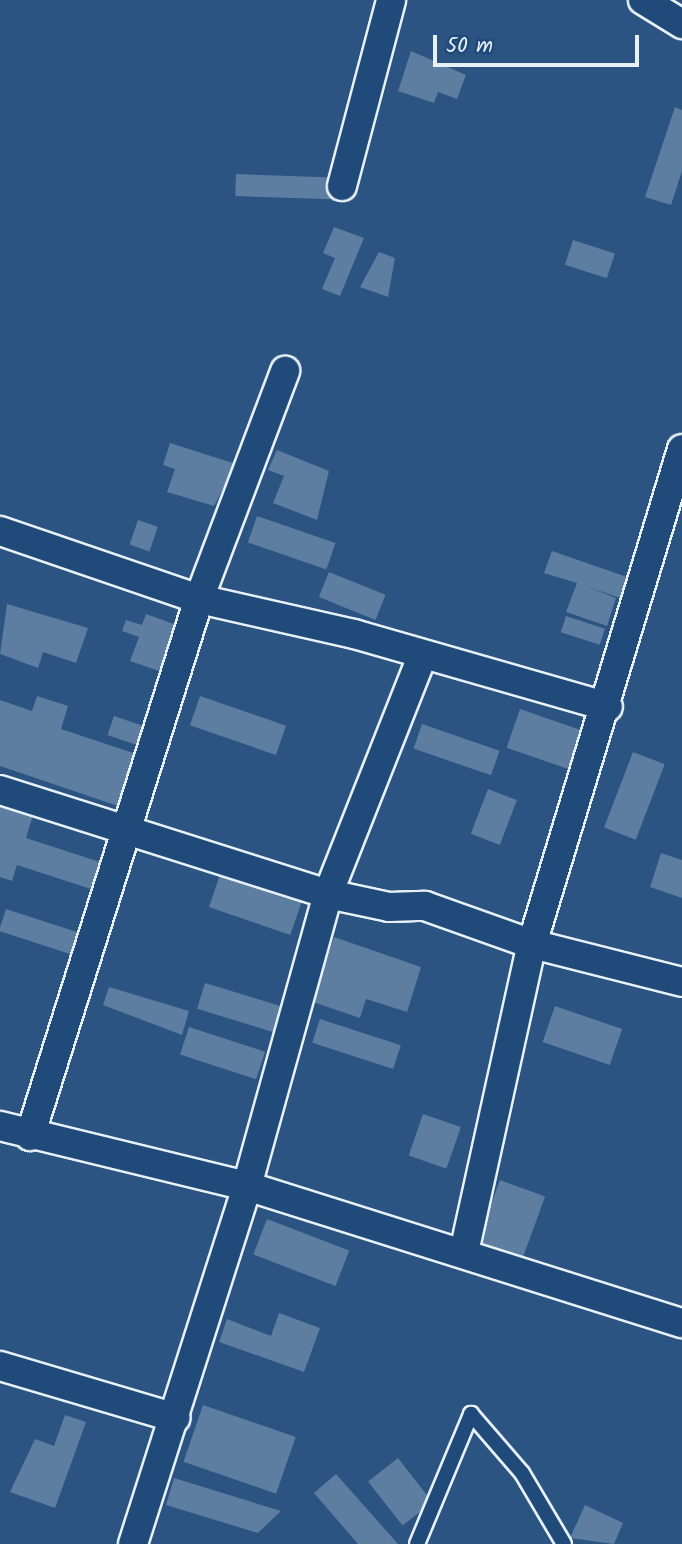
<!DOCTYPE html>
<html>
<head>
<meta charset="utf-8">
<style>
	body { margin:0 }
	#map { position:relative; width:682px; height:1544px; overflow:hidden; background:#2b5482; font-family:Kalam,sans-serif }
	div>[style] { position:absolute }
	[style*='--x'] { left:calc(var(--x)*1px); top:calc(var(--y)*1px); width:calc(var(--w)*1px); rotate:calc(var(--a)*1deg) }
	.building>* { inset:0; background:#5d7da1; transform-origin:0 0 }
	.roads { filter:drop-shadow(2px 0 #e8f1f8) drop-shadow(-2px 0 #e8f1f8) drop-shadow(0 2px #e8f1f8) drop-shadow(0 -2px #e8f1f8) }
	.lane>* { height:14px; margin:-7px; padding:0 7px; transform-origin:7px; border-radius:7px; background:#1f4a7a }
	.street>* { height:28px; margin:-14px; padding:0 14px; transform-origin:14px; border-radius:14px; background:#1f4a7a }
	span { translate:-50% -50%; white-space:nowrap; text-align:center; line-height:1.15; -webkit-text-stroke:6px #1f4a7a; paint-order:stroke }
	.scale { position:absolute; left:433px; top:35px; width:206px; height:32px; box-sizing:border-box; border:4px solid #e8f1f8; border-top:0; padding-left:9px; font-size:21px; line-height:24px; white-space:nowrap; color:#e8f1f8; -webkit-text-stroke:5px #1f4a7a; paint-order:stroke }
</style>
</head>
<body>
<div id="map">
	<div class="building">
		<div style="clip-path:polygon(411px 51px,466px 75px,457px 99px,438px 92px,434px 103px,398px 91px)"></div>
		<div style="clip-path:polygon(675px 107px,682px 110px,682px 171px,671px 205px,645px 197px)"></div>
		<div style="left:236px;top:174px;width:97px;height:22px;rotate:2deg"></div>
		<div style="clip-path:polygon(334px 227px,364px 238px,340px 296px,322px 289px,335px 258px,323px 253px)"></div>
		<div style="left:573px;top:240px;width:44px;height:26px;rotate:18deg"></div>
		<div style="clip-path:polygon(379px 252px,395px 258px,388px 297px,360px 287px)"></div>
		<div style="clip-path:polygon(170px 443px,236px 464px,214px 506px,167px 492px,175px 469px,163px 465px)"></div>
		<div style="clip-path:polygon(277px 450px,329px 471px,317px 520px,273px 503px,284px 476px,268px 470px)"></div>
		<div style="left:257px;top:516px;width:83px;height:28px;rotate:19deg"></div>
		<div style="left:138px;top:520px;width:21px;height:26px;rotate:19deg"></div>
		<div style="clip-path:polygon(552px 551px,627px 577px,620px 598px,588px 587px,616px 598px,607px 626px,566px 612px,577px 583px,544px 573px)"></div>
		<div style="left:329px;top:572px;width:61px;height:27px;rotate:22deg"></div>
		<div style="clip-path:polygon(7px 604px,88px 628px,76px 663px,43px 652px,38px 668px,0 654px)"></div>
		<div style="clip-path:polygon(146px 614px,182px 627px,165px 673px,130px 661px,139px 637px,122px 631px,126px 620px,142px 625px)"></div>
		<div style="left:566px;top:616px;width:41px;height:17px;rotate:18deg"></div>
		<div style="clip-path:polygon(37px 696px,68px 706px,61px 729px,139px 755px,121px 807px,0 766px,0 700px,32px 711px)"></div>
		<div style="left:200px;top:696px;width:91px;height:31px;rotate:19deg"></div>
		<div style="left:520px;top:709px;width:78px;height:41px;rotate:19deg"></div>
		<div style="left:114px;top:716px;width:31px;height:20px;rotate:19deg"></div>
		<div style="left:422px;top:724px;width:82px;height:26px;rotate:19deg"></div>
		<div style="left:633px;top:752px;width:34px;height:81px;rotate:21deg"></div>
		<div style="left:488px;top:789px;width:31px;height:48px;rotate:21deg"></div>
		<div style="clip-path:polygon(0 800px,34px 812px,26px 838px,103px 863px,94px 890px,17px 865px,12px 881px,0 877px)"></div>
		<div style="clip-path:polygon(661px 853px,682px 860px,682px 898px,650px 887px)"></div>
		<div style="left:221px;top:872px;width:86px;height:37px;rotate:19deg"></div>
		<div style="left:6px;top:909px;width:86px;height:23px;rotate:18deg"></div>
		<div style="clip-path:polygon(334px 937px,421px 967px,407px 1012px,366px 999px,360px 1018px,313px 1002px)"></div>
		<div style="left:205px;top:983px;width:85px;height:27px;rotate:17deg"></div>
		<div style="clip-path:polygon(109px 987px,189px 1011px,182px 1035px,103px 1005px)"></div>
		<div style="left:555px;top:1006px;width:71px;height:38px;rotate:19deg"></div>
		<div style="left:320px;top:1019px;width:85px;height:25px;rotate:18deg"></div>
		<div style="left:189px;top:1027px;width:80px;height:29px;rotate:18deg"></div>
		<div style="left:423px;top:1114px;width:40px;height:44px;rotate:19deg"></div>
		<div style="left:500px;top:1180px;width:48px;height:69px;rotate:20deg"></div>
		<div style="left:267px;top:1219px;width:88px;height:38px;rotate:21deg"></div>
		<div style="clip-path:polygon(279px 1313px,320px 1328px,304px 1372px,219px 1342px,227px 1319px,271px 1336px)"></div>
		<div style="left:203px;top:1405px;width:98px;height:60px;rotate:19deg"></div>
		<div style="clip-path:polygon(65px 1415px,86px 1422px,55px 1508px,10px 1492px,35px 1439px,54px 1446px)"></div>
		<div style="left:398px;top:1458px;width:56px;height:38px;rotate:52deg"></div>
		<div style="clip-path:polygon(336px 1474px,398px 1544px,358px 1544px,314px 1493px)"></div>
		<div style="clip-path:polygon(174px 1478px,281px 1511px,258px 1533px,166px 1505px)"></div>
		<div style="clip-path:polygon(585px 1505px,623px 1523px,614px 1544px,570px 1538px)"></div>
	</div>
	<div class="roads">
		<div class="lane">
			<div style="--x:417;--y:1544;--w:141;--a:-67.4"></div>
			<div style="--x:471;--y:1414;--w:78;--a:49.2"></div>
			<div style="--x:522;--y:1473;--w:82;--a:59.4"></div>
		</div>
		<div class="street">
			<div style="--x:643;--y:0;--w:46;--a:31.6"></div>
			<div style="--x:342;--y:186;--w:192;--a:-75.2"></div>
			<div style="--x:0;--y:531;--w:210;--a:18.9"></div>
			<div style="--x:199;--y:599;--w:159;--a:12.7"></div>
			<div style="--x:354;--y:634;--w:264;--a:16"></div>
			<div style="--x:0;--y:790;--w:344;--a:17.6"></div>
			<div style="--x:328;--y:894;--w:62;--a:12"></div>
			<div style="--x:389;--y:907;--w:36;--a:-2"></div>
			<div style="--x:425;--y:906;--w:114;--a:19.6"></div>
			<div style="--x:532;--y:944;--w:155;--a:14.2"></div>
			<div style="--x:0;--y:1126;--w:254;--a:13.7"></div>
			<div style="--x:247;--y:1186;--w:456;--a:17.5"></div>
			<div style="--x:30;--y:1136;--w:563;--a:-72.53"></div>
			<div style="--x:199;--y:599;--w:244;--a:-69.3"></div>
			<div style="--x:464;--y:1252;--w:315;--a:-77.6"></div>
			<div style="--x:532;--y:944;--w:517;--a:-73.14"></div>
			<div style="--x:0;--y:1366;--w:183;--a:16.5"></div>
			<div style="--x:133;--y:1544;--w:376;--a:-72.3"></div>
			<div style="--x:247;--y:1186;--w:303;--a:-74.5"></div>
			<div style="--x:328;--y:894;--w:255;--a:-68.4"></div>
		</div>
	</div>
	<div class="scale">50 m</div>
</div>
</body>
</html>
